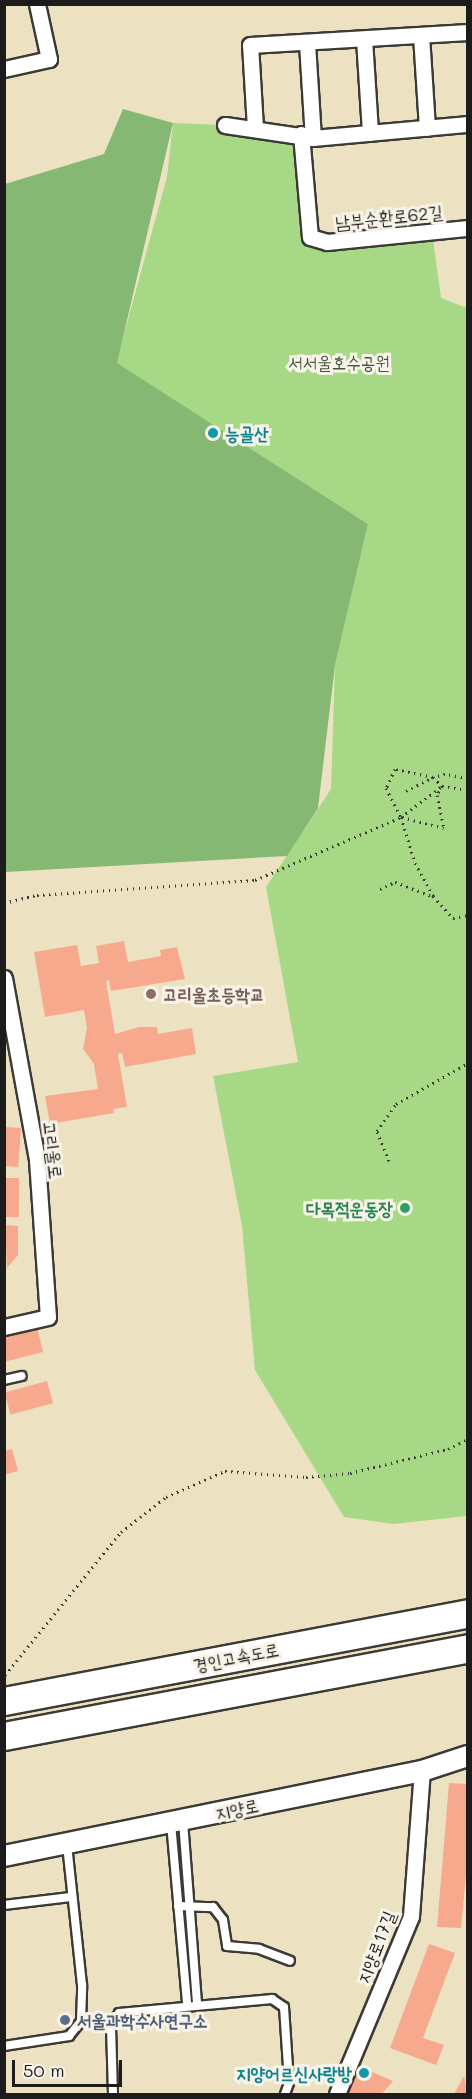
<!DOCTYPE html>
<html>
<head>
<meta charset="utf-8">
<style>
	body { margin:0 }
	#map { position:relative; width:472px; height:2099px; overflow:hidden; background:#ece2c2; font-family:Mali,"Poor Story",sans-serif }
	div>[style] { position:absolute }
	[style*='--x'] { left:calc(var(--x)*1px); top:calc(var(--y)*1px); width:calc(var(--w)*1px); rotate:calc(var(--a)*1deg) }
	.green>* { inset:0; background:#a7d886 }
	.forest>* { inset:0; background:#85b873 }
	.building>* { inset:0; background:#f7a98e; transform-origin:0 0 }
	.path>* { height:3px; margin-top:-1.5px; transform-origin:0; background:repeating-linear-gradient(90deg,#3b3a35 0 1.5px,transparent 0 6px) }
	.roads { filter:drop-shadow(2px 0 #3b3a35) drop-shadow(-2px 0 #3b3a35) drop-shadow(0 2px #3b3a35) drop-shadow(0 -2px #3b3a35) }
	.service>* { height:8px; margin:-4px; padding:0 4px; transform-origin:4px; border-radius:4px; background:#fff }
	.minor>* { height:15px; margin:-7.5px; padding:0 7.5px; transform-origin:7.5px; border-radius:7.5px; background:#fff }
	.tertiary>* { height:20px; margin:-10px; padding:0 10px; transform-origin:10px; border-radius:10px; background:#fff }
	.motorway>* { height:27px; margin:-13.5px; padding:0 13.5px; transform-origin:13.5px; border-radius:13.5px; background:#fff }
	.dots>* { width:16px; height:16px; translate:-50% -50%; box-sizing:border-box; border:3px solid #f7f3e8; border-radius:50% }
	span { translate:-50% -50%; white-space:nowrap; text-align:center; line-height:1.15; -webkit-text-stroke:6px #f7f3e8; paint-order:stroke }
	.street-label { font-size:18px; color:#1c1c1c }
	.park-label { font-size:18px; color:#46543c }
	.culture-label { font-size:18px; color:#0d838f; font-weight:700 }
	.left { translate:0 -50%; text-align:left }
	.right { translate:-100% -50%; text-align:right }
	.education-label { font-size:18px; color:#785e54; font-weight:700 }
	.leisure-label { font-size:18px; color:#27864d; font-weight:700 }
	.service-label { font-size:18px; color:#4e5e75; font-weight:700 }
	.frame { position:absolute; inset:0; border:6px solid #1c1c1c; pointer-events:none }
	.scale { position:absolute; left:12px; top:2060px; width:110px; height:27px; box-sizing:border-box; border:3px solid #1c1c1c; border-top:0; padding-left:8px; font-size:18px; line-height:21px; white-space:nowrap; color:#1c1c1c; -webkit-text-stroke:4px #f7f3e8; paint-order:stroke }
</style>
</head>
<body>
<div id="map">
	<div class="green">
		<div style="clip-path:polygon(173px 123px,225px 125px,301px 137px,310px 237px,432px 232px,441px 298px,467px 308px,467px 1516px,393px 1524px,344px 1517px,255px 1370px,242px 1226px,213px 1076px,298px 1062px,266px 887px,331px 789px,335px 665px,368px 524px,116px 363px,167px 177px)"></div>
	</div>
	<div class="forest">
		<div style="clip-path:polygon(123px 109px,173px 123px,117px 363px,368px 524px,335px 665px,318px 808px,287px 856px,5px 872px,5px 184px,104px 154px)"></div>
	</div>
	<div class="building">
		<div style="clip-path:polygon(124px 941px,128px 962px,161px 956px,160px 950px,177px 947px,185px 979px,111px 991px,109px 980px,106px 981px,115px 1034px,139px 1027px,157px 1027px,158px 1034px,192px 1028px,196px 1054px,125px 1067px,122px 1053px,118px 1054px,127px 1107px,113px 1109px,114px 1113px,50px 1124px,45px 1096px,98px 1089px,94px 1064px,83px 1049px,87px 1028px,84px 1010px,45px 1017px,34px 952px,77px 945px,81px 966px,99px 963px,96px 946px)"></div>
		<div style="left:5px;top:1127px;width:16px;height:39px;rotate:4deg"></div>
		<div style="left:4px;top:1178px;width:15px;height:39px"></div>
		<div style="clip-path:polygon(5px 1225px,18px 1226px,18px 1255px,7px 1268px)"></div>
		<div style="clip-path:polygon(37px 1327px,43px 1352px,4px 1362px,4px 1335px)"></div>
		<div style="left:47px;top:1381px;width:23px;height:44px;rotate:75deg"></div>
		<div style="clip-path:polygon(12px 1449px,18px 1471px,4px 1475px,4px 1451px)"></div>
		<div style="clip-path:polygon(449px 1783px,468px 1784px,468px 1854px,461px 1928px,437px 1927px)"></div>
		<div style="clip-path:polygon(429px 1944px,455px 1953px,423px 2038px,444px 2045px,436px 2065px,390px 2048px)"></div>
		<div style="clip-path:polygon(356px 2065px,393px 2081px,382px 2094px,344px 2094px)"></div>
		<div style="clip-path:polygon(464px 2076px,468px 2094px,454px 2094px)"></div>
	</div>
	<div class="path">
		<div style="--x:468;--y:778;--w:23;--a:-170"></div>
		<div style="--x:445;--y:774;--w:12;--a:166"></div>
		<div style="--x:433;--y:777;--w:39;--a:-168"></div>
		<div style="--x:395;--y:769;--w:21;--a:115"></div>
		<div style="--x:386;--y:788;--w:33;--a:63"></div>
		<div style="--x:401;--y:817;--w:48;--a:73.1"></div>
		<div style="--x:415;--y:863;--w:38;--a:61"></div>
		<div style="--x:433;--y:896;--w:30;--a:48"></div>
		<div style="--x:453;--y:918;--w:15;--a:-11"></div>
		<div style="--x:406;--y:791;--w:30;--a:-27"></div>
		<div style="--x:433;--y:777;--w:13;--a:45"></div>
		<div style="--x:442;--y:786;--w:10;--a:119"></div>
		<div style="--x:437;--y:795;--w:34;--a:78"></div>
		<div style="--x:402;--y:817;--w:43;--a:14.7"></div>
		<div style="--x:380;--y:889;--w:17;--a:-25"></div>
		<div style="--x:395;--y:882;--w:39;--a:21"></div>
		<div style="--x:4;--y:903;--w:34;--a:-14"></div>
		<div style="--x:37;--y:895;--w:219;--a:-3.9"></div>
		<div style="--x:255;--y:880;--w:159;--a:-23.3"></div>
		<div style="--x:401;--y:817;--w:51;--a:-37.1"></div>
		<div style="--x:442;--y:786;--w:26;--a:9"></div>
		<div style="--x:389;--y:1161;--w:32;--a:-112"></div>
		<div style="--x:377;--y:1131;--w:33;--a:-55"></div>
		<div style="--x:396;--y:1104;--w:83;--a:-29.7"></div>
		<div style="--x:5;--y:1675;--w:184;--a:-51"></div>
		<div style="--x:121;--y:1532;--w:57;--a:-37.9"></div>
		<div style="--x:166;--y:1497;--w:64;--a:-23.8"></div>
		<div style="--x:225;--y:1471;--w:81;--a:4.2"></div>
		<div style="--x:306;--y:1477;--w:44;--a:-5.2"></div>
		<div style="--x:350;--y:1473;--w:101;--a:-13.8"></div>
		<div style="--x:448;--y:1449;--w:22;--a:-27"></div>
	</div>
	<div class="roads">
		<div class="service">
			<div style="--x:4;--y:1380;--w:18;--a:-13"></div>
			<div style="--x:183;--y:1821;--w:183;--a:85.6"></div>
			<div style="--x:171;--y:1823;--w:182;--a:84.9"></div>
			<div style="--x:4;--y:1905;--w:67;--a:-6.8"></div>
			<div style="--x:178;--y:1906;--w:35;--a:2"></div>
			<div style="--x:213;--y:1907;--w:16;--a:52"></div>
			<div style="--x:223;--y:1920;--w:26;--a:81"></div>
			<div style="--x:227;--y:1946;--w:32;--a:5"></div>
			<div style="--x:259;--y:1949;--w:33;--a:21"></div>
			<div style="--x:4;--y:2046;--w:66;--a:-8.7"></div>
			<div style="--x:69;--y:2036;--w:19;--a:-51"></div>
			<div style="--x:81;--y:2021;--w:36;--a:-88"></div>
			<div style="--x:82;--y:1985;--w:141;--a:-96.1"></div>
			<div style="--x:113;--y:2094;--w:68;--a:-91.7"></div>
			<div style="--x:111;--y:2026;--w:15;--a:-58"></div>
			<div style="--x:119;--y:2013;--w:154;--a:-5.2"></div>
			<div style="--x:272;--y:1999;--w:14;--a:34"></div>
			<div style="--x:284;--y:2007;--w:76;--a:86.2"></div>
			<div style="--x:289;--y:2083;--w:12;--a:110"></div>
		</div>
		<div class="minor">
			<div style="--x:421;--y:35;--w:93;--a:86.3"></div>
			<div style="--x:364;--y:39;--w:94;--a:86.3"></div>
			<div style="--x:307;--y:43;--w:95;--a:86.4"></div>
			<div style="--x:4;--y:69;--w:46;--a:-12.5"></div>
			<div style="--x:49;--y:59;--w:56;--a:-102.3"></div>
			<div style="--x:225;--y:125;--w:89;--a:8.4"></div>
			<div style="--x:313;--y:138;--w:156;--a:-5.2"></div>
			<div style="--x:255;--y:128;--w:83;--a:-93.4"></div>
			<div style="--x:250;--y:45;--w:218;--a:-3.4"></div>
			<div style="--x:301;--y:134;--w:103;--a:85"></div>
			<div style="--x:310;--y:237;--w:18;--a:16"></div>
			<div style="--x:327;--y:242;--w:142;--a:-5.7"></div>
			<div style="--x:4;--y:978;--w:185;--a:79.7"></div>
			<div style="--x:37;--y:1160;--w:157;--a:86"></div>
			<div style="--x:48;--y:1317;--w:45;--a:167.2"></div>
			<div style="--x:337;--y:2094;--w:193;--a:-67.4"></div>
			<div style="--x:411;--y:1916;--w:145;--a:-85.7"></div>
		</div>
		<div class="tertiary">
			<div style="--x:4;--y:1856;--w:427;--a:-11.5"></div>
			<div style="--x:422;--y:1771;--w:48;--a:-18.1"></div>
		</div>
		<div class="motorway">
			<div style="--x:4;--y:1701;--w:472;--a:-10.7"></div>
			<div style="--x:4;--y:1736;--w:472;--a:-10.7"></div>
		</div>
	</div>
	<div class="dots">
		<div style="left:213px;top:433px;background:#0f9aa8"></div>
		<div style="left:151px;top:994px;background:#8d6e63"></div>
		<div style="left:405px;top:1208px;background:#2e9e5b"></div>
		<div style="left:65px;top:2020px;background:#5c6f8a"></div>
		<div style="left:364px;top:2073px;background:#0f9aa8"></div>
	</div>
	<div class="street-label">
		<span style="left:389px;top:217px;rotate:-6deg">남부순환로62길</span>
		<span style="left:53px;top:1150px;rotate:83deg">고리울로</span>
		<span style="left:236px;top:1657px;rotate:-11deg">경인고속도로</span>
		<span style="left:237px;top:1809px;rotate:-12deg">지양로</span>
		<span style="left:376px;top:1947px;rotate:-69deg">지양로17길</span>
	</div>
	<div class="park-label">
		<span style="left:339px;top:362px">서서울호수공원</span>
	</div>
	<div class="culture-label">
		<span class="left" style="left:225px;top:433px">능골산</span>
		<span class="right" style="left:352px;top:2073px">지양어르신사랑방</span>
	</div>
	<div class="education-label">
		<span class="left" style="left:163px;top:994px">고리울초등학교</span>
	</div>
	<div class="leisure-label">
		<span class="right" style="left:393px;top:1208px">다목적운동장</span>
	</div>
	<div class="service-label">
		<span class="left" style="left:77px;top:2020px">서울과학수사연구소</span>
	</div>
	<div class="frame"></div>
	<div class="scale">50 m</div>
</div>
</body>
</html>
